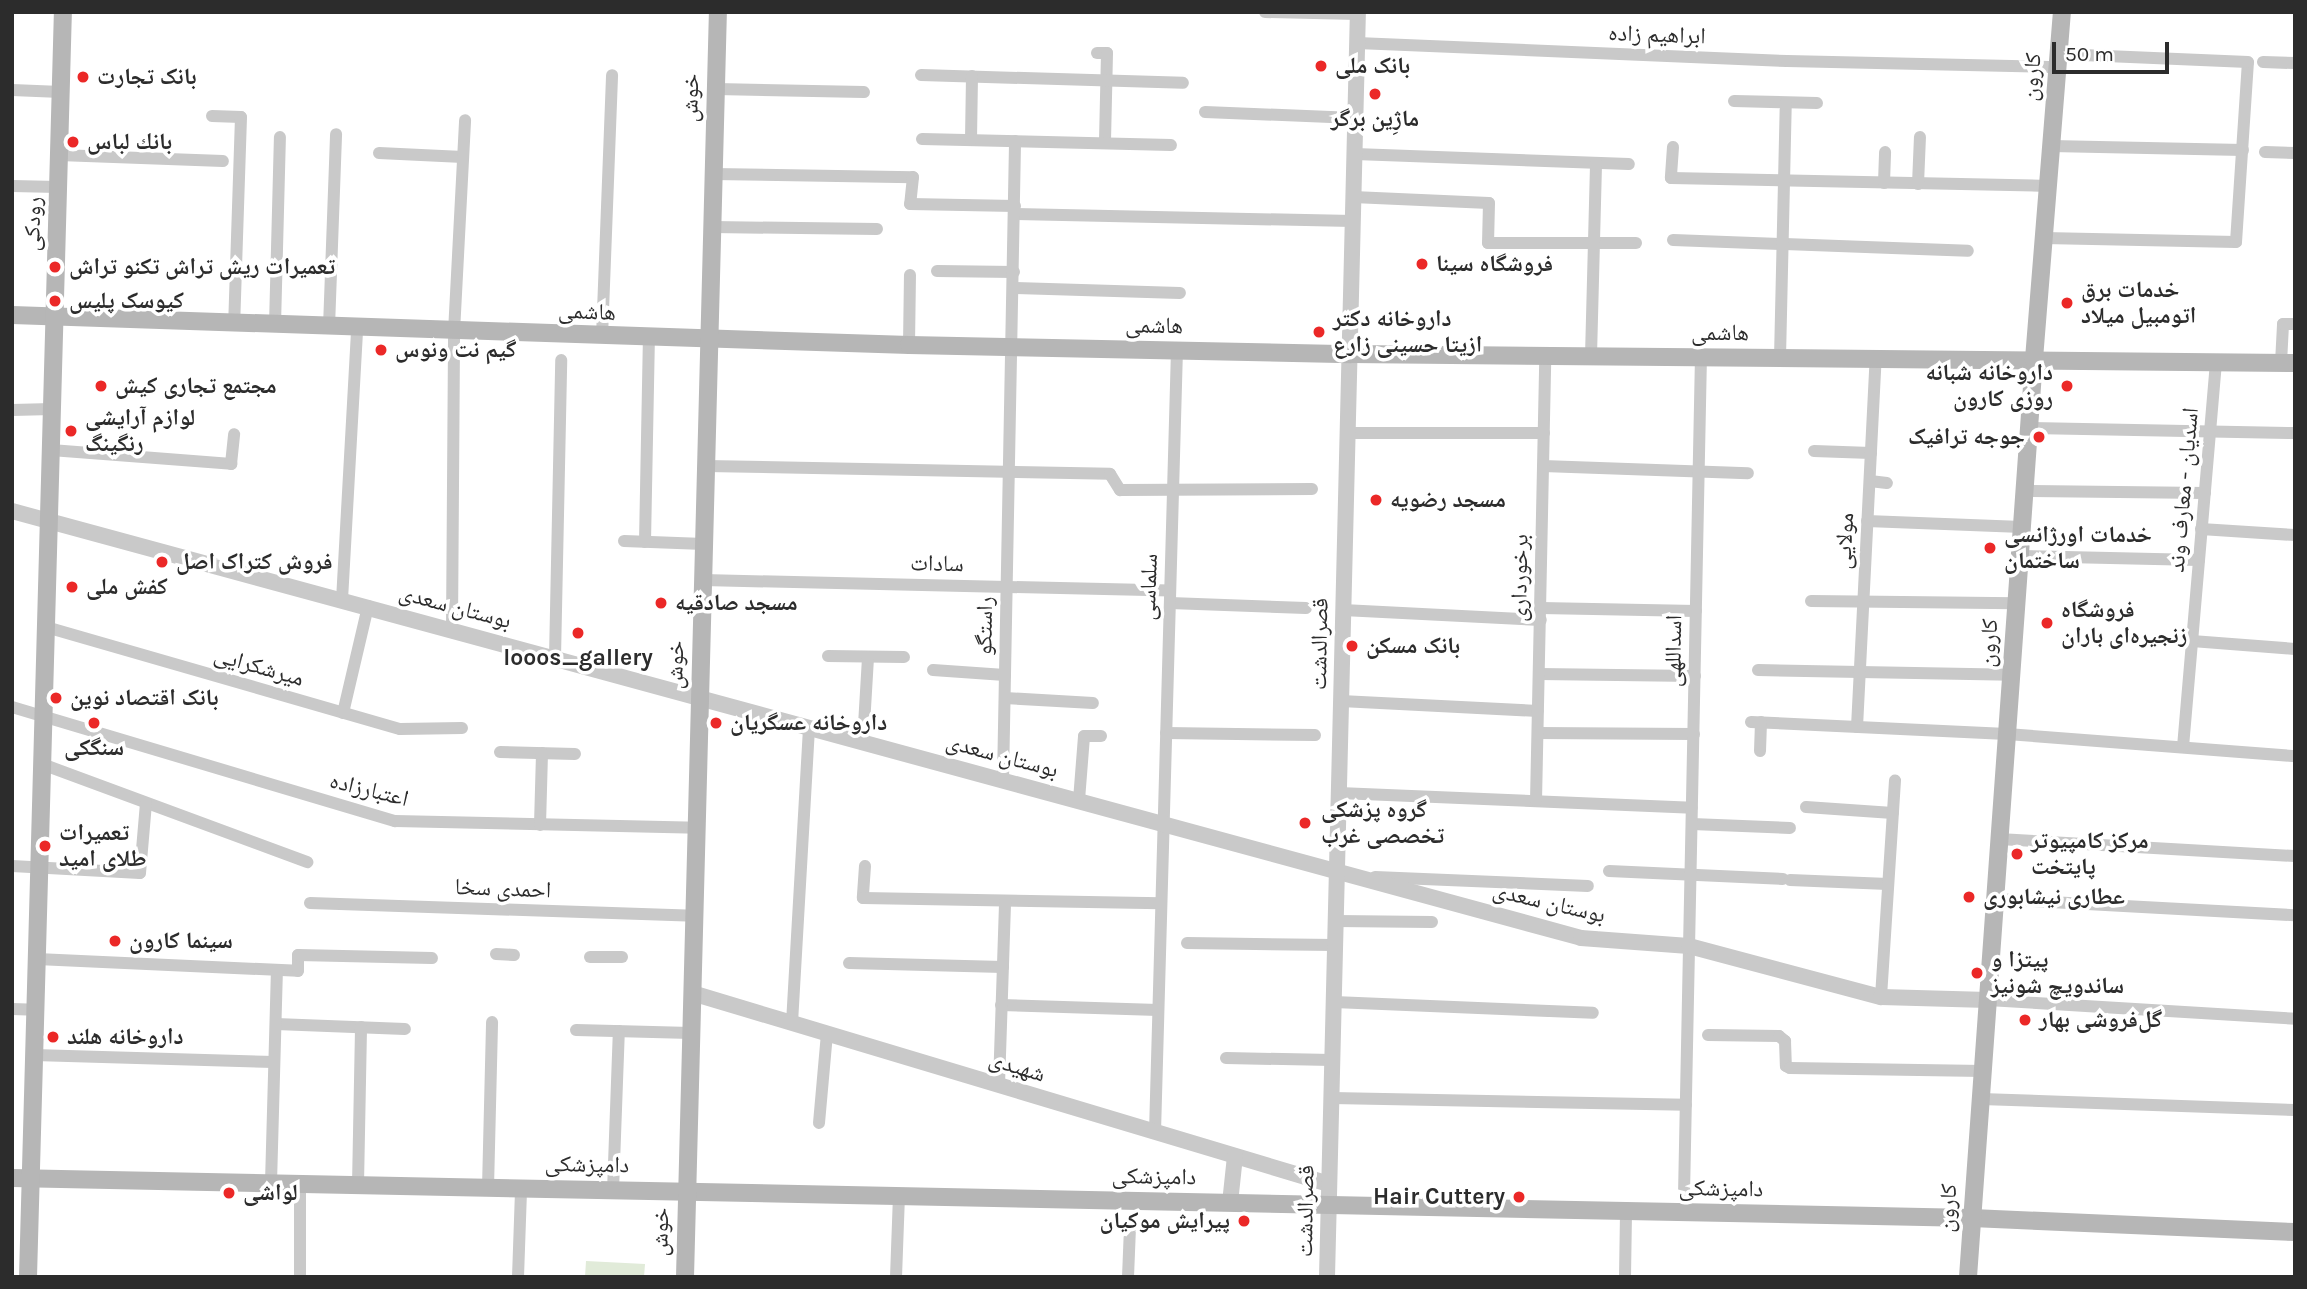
<!DOCTYPE html>
<html>
<head>
<meta charset="utf-8">
<style>
	body { margin:0 }
	#map { position:relative; width:2307px; height:1289px; overflow:hidden; background:#fff; font-family:Karla,"Noto Naskh Arabic",sans-serif }
	div>[style] { position:absolute }
	[style*='--x'] { left:calc(var(--x)*1px); top:calc(var(--y)*1px); width:calc(var(--w)*1px); rotate:calc(var(--a)*1deg) }
	.green>* { inset:0; background:#e1ebd9 }
	.minor>* { height:12px; margin:-6px; padding:0 6px; transform-origin:6px; border-radius:6px; background:#c9c9c9 }
	.tertiary>* { height:16px; margin:-8px; padding:0 8px; transform-origin:8px; border-radius:8px; background:#c9c9c9 }
	.secondary>* { height:18px; margin:-9px; padding:0 9px; transform-origin:9px; border-radius:9px; background:#b6b6b6 }
	.dots>* { width:19px; height:19px; translate:-50% -50%; box-sizing:border-box; border:4px solid #fff; border-radius:50% }
	span { translate:-50% -50%; white-space:nowrap; text-align:center; line-height:1.15; -webkit-text-stroke:7px #fff; paint-order:stroke }
	.street-label { font-size:23px; color:#2c2c2c }
	.poi-label { font-size:23px; color:#2c2c2c; font-weight:700 }
	.left { translate:0 -50%; text-align:left }
	.right { translate:-100% -50%; text-align:right }
	.frame { position:absolute; inset:0; border:14px solid #2c2c2c; pointer-events:none }
	.scale { position:absolute; left:2052px; top:42px; width:117px; height:32px; box-sizing:border-box; border:4px solid #2c2c2c; border-top:0; padding-left:9px; font-size:21px; line-height:24px; white-space:nowrap; color:#2c2c2c; -webkit-text-stroke:5px #fff; paint-order:stroke }
</style>
</head>
<body>
<div id="map">
	<div class="green">
		<div style="clip-path:polygon(586px 1261px,645px 1264px,644px 1277px,585px 1277px)"></div>
	</div>
	<div class="minor">
		<div style="--x:1265;--y:12;--w:93;--a:1.2"></div>
		<div style="--x:1357;--y:43;--w:430;--a:2.4"></div>
		<div style="--x:1787;--y:61;--w:271;--a:1.3"></div>
		<div style="--x:1097;--y:53;--w:10;--a:0"></div>
		<div style="--x:1107;--y:53;--w:90;--a:91.3"></div>
		<div style="--x:2263;--y:62;--w:32;--a:2"></div>
		<div style="--x:921;--y:75;--w:262;--a:1.7"></div>
		<div style="--x:716;--y:89;--w:148;--a:1.2"></div>
		<div style="--x:12;--y:90;--w:49;--a:2.3"></div>
		<div style="--x:1734;--y:101;--w:83;--a:1.4"></div>
		<div style="--x:1205;--y:112;--w:150;--a:2.3"></div>
		<div style="--x:212;--y:116;--w:29;--a:2"></div>
		<div style="--x:241;--y:117;--w:207;--a:91.9"></div>
		<div style="--x:922;--y:139;--w:249;--a:1.4"></div>
		<div style="--x:971;--y:140;--w:64;--a:-89.1"></div>
		<div style="--x:2051;--y:146;--w:192;--a:1.2"></div>
		<div style="--x:1673;--y:147;--w:31;--a:94"></div>
		<div style="--x:1671;--y:178;--w:377;--a:1.2"></div>
		<div style="--x:2265;--y:152;--w:30;--a:2"></div>
		<div style="--x:379;--y:153;--w:84;--a:2.7"></div>
		<div style="--x:1355;--y:154;--w:274;--a:2.1"></div>
		<div style="--x:59;--y:155;--w:164;--a:2.1"></div>
		<div style="--x:713;--y:174;--w:200;--a:0.9"></div>
		<div style="--x:913;--y:177;--w:27;--a:96"></div>
		<div style="--x:910;--y:204;--w:105;--a:1.1"></div>
		<div style="--x:1884;--y:183;--w:31;--a:-88"></div>
		<div style="--x:1918;--y:184;--w:47;--a:-87.6"></div>
		<div style="--x:12;--y:186;--w:46;--a:1.2"></div>
		<div style="--x:1353;--y:197;--w:136;--a:2.5"></div>
		<div style="--x:1489;--y:203;--w:40;--a:91.4"></div>
		<div style="--x:1488;--y:243;--w:148;--a:0"></div>
		<div style="--x:1014;--y:214;--w:339;--a:1.2"></div>
		<div style="--x:712;--y:227;--w:165;--a:0.7"></div>
		<div style="--x:2044;--y:238;--w:192;--a:1.2"></div>
		<div style="--x:2236;--y:242;--w:180;--a:-86.2"></div>
		<div style="--x:2248;--y:62;--w:189;--a:-177.6"></div>
		<div style="--x:1673;--y:240;--w:295;--a:2.1"></div>
		<div style="--x:937;--y:271;--w:77;--a:0.7"></div>
		<div style="--x:1014;--y:288;--w:166;--a:1.7"></div>
		<div style="--x:275;--y:325;--w:188;--a:-88.5"></div>
		<div style="--x:329;--y:327;--w:193;--a:-87.9"></div>
		<div style="--x:602;--y:337;--w:262;--a:-87.8"></div>
		<div style="--x:909;--y:345;--w:70;--a:-89.2"></div>
		<div style="--x:1591;--y:356;--w:193;--a:-88.5"></div>
		<div style="--x:1780;--y:358;--w:255;--a:-88.7"></div>
		<div style="--x:2281;--y:363;--w:39;--a:-87"></div>
		<div style="--x:2283;--y:324;--w:10;--a:0"></div>
		<div style="--x:12;--y:410;--w:40;--a:-1.4"></div>
		<div style="--x:2029;--y:428;--w:266;--a:1.1"></div>
		<div style="--x:1348;--y:433;--w:196;--a:0"></div>
		<div style="--x:51;--y:450;--w:181;--a:4.4"></div>
		<div style="--x:231;--y:464;--w:30;--a:-84"></div>
		<div style="--x:1814;--y:451;--w:57;--a:2"></div>
		<div style="--x:706;--y:466;--w:404;--a:1.1"></div>
		<div style="--x:1110;--y:474;--w:19;--a:58"></div>
		<div style="--x:1120;--y:490;--w:192;--a:-0.3"></div>
		<div style="--x:1543;--y:466;--w:205;--a:2"></div>
		<div style="--x:1870;--y:481;--w:17;--a:7"></div>
		<div style="--x:2024;--y:491;--w:181;--a:0.6"></div>
		<div style="--x:1867;--y:521;--w:155;--a:2.2"></div>
		<div style="--x:2201;--y:529;--w:94;--a:3.7"></div>
		<div style="--x:624;--y:541;--w:80;--a:2.1"></div>
		<div style="--x:645;--y:542;--w:203;--a:-88.9"></div>
		<div style="--x:2020;--y:556;--w:179;--a:1.3"></div>
		<div style="--x:703;--y:580;--w:467;--a:1.3"></div>
		<div style="--x:342;--y:600;--w:272;--a:-86.8"></div>
		<div style="--x:1811;--y:601;--w:205;--a:0.6"></div>
		<div style="--x:1170;--y:603;--w:136;--a:2.1"></div>
		<div style="--x:1541;--y:608;--w:155;--a:1.1"></div>
		<div style="--x:1343;--y:610;--w:198;--a:2.9"></div>
		<div style="--x:46;--y:627;--w:368;--a:16.1"></div>
		<div style="--x:400;--y:729;--w:62;--a:-0.9"></div>
		<div style="--x:452;--y:629;--w:297;--a:-89.6"></div>
		<div style="--x:454;--y:332;--w:212;--a:-87"></div>
		<div style="--x:2192;--y:641;--w:103;--a:4.4"></div>
		<div style="--x:828;--y:656;--w:76;--a:0.8"></div>
		<div style="--x:555;--y:658;--w:298;--a:-88.8"></div>
		<div style="--x:933;--y:670;--w:72;--a:4"></div>
		<div style="--x:1758;--y:670;--w:253;--a:1.1"></div>
		<div style="--x:1539;--y:674;--w:156;--a:0.7"></div>
		<div style="--x:1005;--y:698;--w:88;--a:3.3"></div>
		<div style="--x:1341;--y:701;--w:197;--a:2.9"></div>
		<div style="--x:12;--y:707;--w:400;--a:16.6"></div>
		<div style="--x:395;--y:821;--w:302;--a:1.3"></div>
		<div style="--x:343;--y:713;--w:110;--a:-76.8"></div>
		<div style="--x:1751;--y:722;--w:256;--a:2.7"></div>
		<div style="--x:2007;--y:734;--w:289;--a:4.4"></div>
		<div style="--x:1857;--y:727;--w:369;--a:-87.1"></div>
		<div style="--x:1166;--y:733;--w:149;--a:0.8"></div>
		<div style="--x:1538;--y:733;--w:156;--a:0.4"></div>
		<div style="--x:863;--y:742;--w:85;--a:-86.6"></div>
		<div style="--x:2183;--y:747;--w:386;--a:-85.1"></div>
		<div style="--x:1760;--y:751;--w:29;--a:-88"></div>
		<div style="--x:500;--y:752;--w:75;--a:1.5"></div>
		<div style="--x:42;--y:764;--w:283;--a:20.3"></div>
		<div style="--x:1003;--y:780;--w:639;--a:-88.92"></div>
		<div style="--x:1339;--y:793;--w:353;--a:2.4"></div>
		<div style="--x:1079;--y:800;--w:64;--a:-85.5"></div>
		<div style="--x:1084;--y:736;--w:17;--a:0"></div>
		<div style="--x:1536;--y:801;--w:445;--a:-88.8"></div>
		<div style="--x:1806;--y:807;--w:87;--a:3.9"></div>
		<div style="--x:1692;--y:824;--w:98;--a:2.3"></div>
		<div style="--x:540;--y:825;--w:72;--a:-88.4"></div>
		<div style="--x:1999;--y:839;--w:296;--a:3.3"></div>
		<div style="--x:12;--y:866;--w:128;--a:3.1"></div>
		<div style="--x:140;--y:873;--w:70;--a:-85.1"></div>
		<div style="--x:865;--y:866;--w:32;--a:94"></div>
		<div style="--x:863;--y:898;--w:298;--a:1"></div>
		<div style="--x:1609;--y:871;--w:174;--a:2.6"></div>
		<div style="--x:1375;--y:877;--w:213;--a:2.4"></div>
		<div style="--x:1790;--y:880;--w:98;--a:2.3"></div>
		<div style="--x:1995;--y:899;--w:300;--a:3.1"></div>
		<div style="--x:310;--y:903;--w:384;--a:1.9"></div>
		<div style="--x:1336;--y:921;--w:96;--a:0.6"></div>
		<div style="--x:1187;--y:943;--w:148;--a:0.8"></div>
		<div style="--x:496;--y:954;--w:18;--a:3"></div>
		<div style="--x:590;--y:957;--w:32;--a:0"></div>
		<div style="--x:37;--y:959;--w:261;--a:2.6"></div>
		<div style="--x:298;--y:971;--w:16;--a:-90"></div>
		<div style="--x:298;--y:955;--w:134;--a:1.3"></div>
		<div style="--x:849;--y:963;--w:154;--a:1.5"></div>
		<div style="--x:1881;--y:997;--w:217;--a:-86.3"></div>
		<div style="--x:1988;--y:1000;--w:308;--a:3.5"></div>
		<div style="--x:1334;--y:1002;--w:259;--a:2.4"></div>
		<div style="--x:1001;--y:1005;--w:157;--a:1.8"></div>
		<div style="--x:12;--y:1009;--w:23;--a:2"></div>
		<div style="--x:792;--y:1023;--w:296;--a:-86.7"></div>
		<div style="--x:276;--y:1024;--w:129;--a:2.2"></div>
		<div style="--x:576;--y:1030;--w:115;--a:1.5"></div>
		<div style="--x:1708;--y:1035;--w:71;--a:0.8"></div>
		<div style="--x:1779;--y:1036;--w:8;--a:40"></div>
		<div style="--x:1785;--y:1041;--w:25;--a:88"></div>
		<div style="--x:1786;--y:1066;--w:4;--a:27"></div>
		<div style="--x:1790;--y:1068;--w:193;--a:0.9"></div>
		<div style="--x:34;--y:1055;--w:240;--a:1.7"></div>
		<div style="--x:1226;--y:1058;--w:106;--a:1.1"></div>
		<div style="--x:999;--y:1085;--w:184;--a:-88.1"></div>
		<div style="--x:1332;--y:1098;--w:354;--a:1.1"></div>
		<div style="--x:1981;--y:1099;--w:314;--a:2"></div>
		<div style="--x:819;--y:1123;--w:89;--a:-84.9"></div>
		<div style="--x:1155;--y:1132;--w:781;--a:-88.39"></div>
		<div style="--x:271;--y:1183;--w:213;--a:-88.4"></div>
		<div style="--x:358;--y:1185;--w:158;--a:-88.9"></div>
		<div style="--x:488;--y:1188;--w:166;--a:-88.6"></div>
		<div style="--x:613;--y:1191;--w:160;--a:-87.9"></div>
		<div style="--x:1684;--y:1195;--w:838;--a:-88.84"></div>
		<div style="--x:300;--y:1277;--w:93;--a:-90"></div>
		<div style="--x:518;--y:1277;--w:88;--a:-88"></div>
		<div style="--x:896;--y:1277;--w:81;--a:-87.9"></div>
		<div style="--x:1128;--y:1277;--w:50;--a:-87.7"></div>
		<div style="--x:1625;--y:1277;--w:65;--a:-89.1"></div>
	</div>
	<div class="tertiary">
		<div style="--x:12;--y:511;--w:1626;--a:15.22"></div>
		<div style="--x:1581;--y:938;--w:108;--a:4.2"></div>
		<div style="--x:1689;--y:946;--w:199;--a:14.9"></div>
		<div style="--x:1881;--y:997;--w:107;--a:1.6"></div>
		<div style="--x:692;--y:993;--w:665;--a:16.69"></div>
		<div style="--x:1230;--y:1203;--w:47;--a:-83.9"></div>
		<div style="--x:1327;--y:1277;--w:1265;--a:-88.6"></div>
	</div>
	<div class="secondary">
		<div style="--x:12;--y:315;--w:898;--a:1.92"></div>
		<div style="--x:909;--y:345;--w:442;--a:1.2"></div>
		<div style="--x:1351;--y:354;--w:944;--a:0.55"></div>
		<div style="--x:12;--y:1178;--w:1960;--a:1.17"></div>
		<div style="--x:1972;--y:1218;--w:323;--a:2.5"></div>
		<div style="--x:28;--y:1277;--w:1265;--a:-88.42"></div>
		<div style="--x:685;--y:1277;--w:1265;--a:-88.51"></div>
		<div style="--x:1968;--y:1277;--w:920;--a:-85.89"></div>
		<div style="--x:2034;--y:359;--w:348;--a:-85.4"></div>
	</div>
	<div class="dots">
		<div style="left:1321px;top:66px;background:#eb2827"></div>
		<div style="left:83px;top:77px;background:#eb2827"></div>
		<div style="left:1375px;top:94px;background:#eb2827"></div>
		<div style="left:73px;top:142px;background:#eb2827"></div>
		<div style="left:1422px;top:264px;background:#eb2827"></div>
		<div style="left:55px;top:267px;background:#eb2827"></div>
		<div style="left:55px;top:301px;background:#eb2827"></div>
		<div style="left:2067px;top:303px;background:#eb2827"></div>
		<div style="left:1319px;top:332px;background:#eb2827"></div>
		<div style="left:381px;top:350px;background:#eb2827"></div>
		<div style="left:101px;top:386px;background:#eb2827"></div>
		<div style="left:2067px;top:386px;background:#eb2827"></div>
		<div style="left:71px;top:431px;background:#eb2827"></div>
		<div style="left:2039px;top:437px;background:#eb2827"></div>
		<div style="left:1376px;top:500px;background:#eb2827"></div>
		<div style="left:1990px;top:548px;background:#eb2827"></div>
		<div style="left:162px;top:562px;background:#eb2827"></div>
		<div style="left:72px;top:587px;background:#eb2827"></div>
		<div style="left:661px;top:603px;background:#eb2827"></div>
		<div style="left:2047px;top:623px;background:#eb2827"></div>
		<div style="left:578px;top:633px;background:#eb2827"></div>
		<div style="left:1352px;top:646px;background:#eb2827"></div>
		<div style="left:56px;top:698px;background:#eb2827"></div>
		<div style="left:94px;top:723px;background:#eb2827"></div>
		<div style="left:716px;top:723px;background:#eb2827"></div>
		<div style="left:1305px;top:823px;background:#eb2827"></div>
		<div style="left:45px;top:846px;background:#eb2827"></div>
		<div style="left:2017px;top:854px;background:#eb2827"></div>
		<div style="left:1969px;top:897px;background:#eb2827"></div>
		<div style="left:115px;top:941px;background:#eb2827"></div>
		<div style="left:1977px;top:973px;background:#eb2827"></div>
		<div style="left:2025px;top:1020px;background:#eb2827"></div>
		<div style="left:53px;top:1037px;background:#eb2827"></div>
		<div style="left:229px;top:1193px;background:#eb2827"></div>
		<div style="left:1519px;top:1197px;background:#eb2827"></div>
		<div style="left:1244px;top:1221px;background:#eb2827"></div>
	</div>
	<div class="street-label">
		<span style="left:1657px;top:35px;rotate:2deg">ابراهیم زاده</span>
		<span style="left:2032px;top:77px;rotate:-85deg">کارون</span>
		<span style="left:691px;top:98px;rotate:-89deg">خوش</span>
		<span style="left:33px;top:224px;rotate:-88deg">رودکی</span>
		<span style="left:587px;top:312px;rotate:2deg">هاشمی</span>
		<span style="left:1154px;top:326px;rotate:1deg">هاشمی</span>
		<span style="left:1720px;top:333px">هاشمی</span>
		<span style="left:2184px;top:490px;rotate:-85deg">اسدیان - معارف وند</span>
		<span style="left:1845px;top:541px;rotate:-87deg">مولایی</span>
		<span style="left:937px;top:564px;rotate:1deg">سادات</span>
		<span style="left:1520px;top:578px;rotate:-89deg">برخورداری</span>
		<span style="left:1149px;top:587px;rotate:-88deg">سلماسی</span>
		<span style="left:455px;top:607px;rotate:15deg">بوستان سعدی</span>
		<span style="left:985px;top:626px;rotate:-89deg">راستگو</span>
		<span style="left:1989px;top:643px;rotate:-86deg">کارون</span>
		<span style="left:1320px;top:644px;rotate:-89deg">قصرالدشت</span>
		<span style="left:1674px;top:651px;rotate:-89deg">اسداللهی</span>
		<span style="left:676px;top:665px;rotate:-89deg">خوش</span>
		<span style="left:259px;top:667px;rotate:16deg">میرشکرایی</span>
		<span style="left:1002px;top:756px;rotate:15deg">بوستان سعدی</span>
		<span style="left:369px;top:790px;rotate:14deg">اعتبارزاده</span>
		<span style="left:503px;top:889px;rotate:2deg">احمدی سخا</span>
		<span style="left:1549px;top:903px;rotate:13deg">بوستان سعدی</span>
		<span style="left:1017px;top:1067px;rotate:17deg">شهیدی</span>
		<span style="left:587px;top:1165px;rotate:1deg">دامپزشکی</span>
		<span style="left:1154px;top:1177px;rotate:1deg">دامپزشکی</span>
		<span style="left:1721px;top:1189px;rotate:1deg">دامپزشکی</span>
		<span style="left:1948px;top:1208px;rotate:-86deg">کارون</span>
		<span style="left:1306px;top:1211px;rotate:-89deg">قصرالدشت</span>
		<span style="left:661px;top:1232px;rotate:-89deg">خوش</span>
	</div>
	<div class="poi-label">
		<span class="left" style="left:1335px;top:66px">بانک ملی</span>
		<span class="left" style="left:97px;top:77px">بانک تجارت</span>
		<span style="left:1375px;top:119px">ماژِین برگر</span>
		<span class="left" style="left:87px;top:142px">بانك لباس</span>
		<span class="left" style="left:1436px;top:264px">فروشگاه سینا</span>
		<span class="left" style="left:69px;top:267px">تعمیرات ریش تراش تکنو تراش</span>
		<span class="left" style="left:2081px;top:303px">خدمات برق<br>اتومبیل میلاد</span>
		<span class="left" style="left:69px;top:301px">کیوسک پلیس</span>
		<span class="left" style="left:1333px;top:332px">داروخانه دکتر<br>ازیتا حسینی زارع</span>
		<span class="left" style="left:395px;top:350px">گیم نت ونوس</span>
		<span class="right" style="left:2053px;top:386px">داروخانه شبانه<br>روزی کارون</span>
		<span class="left" style="left:115px;top:386px">مجتمع تجاری کیش</span>
		<span class="left" style="left:85px;top:431px">لوازم آرايشی<br>رنگينگ</span>
		<span class="right" style="left:2025px;top:437px">جوجه ترافیک</span>
		<span class="left" style="left:1390px;top:500px">مسجد رضویه</span>
		<span class="left" style="left:2004px;top:548px">خدمات اورژانسی<br>ساختمان</span>
		<span class="left" style="left:176px;top:562px">فروش کتراک اصل</span>
		<span class="left" style="left:86px;top:587px">کفش ملی</span>
		<span class="left" style="left:675px;top:603px">مسجد صادقیه</span>
		<span class="left" style="left:2061px;top:623px">فروشگاه<br>زنجیره‌ای باران</span>
		<span class="left" style="left:1366px;top:646px">بانک مسکن</span>
		<span style="left:578px;top:658px">looos_gallery</span>
		<span class="left" style="left:70px;top:698px">بانک اقتصاد نوین</span>
		<span class="left" style="left:730px;top:723px">داروخانه عسگریان</span>
		<span style="left:94px;top:748px">سنگکی</span>
		<span class="left" style="left:1321px;top:823px">گروه پزشکی<br>تخصصی غرب</span>
		<span class="left" style="left:59px;top:846px">تعمیرات<br>طلای امید</span>
		<span class="left" style="left:2031px;top:854px">مرکز کامپیوتر<br>پایتخت</span>
		<span class="left" style="left:1983px;top:897px">عطاری نیشابوری</span>
		<span class="left" style="left:129px;top:941px">سینما کارون</span>
		<span class="left" style="left:1991px;top:973px">پیتزا و<br>ساندویچ شونیز</span>
		<span class="left" style="left:2039px;top:1020px">گل‌فروشی بهار</span>
		<span class="left" style="left:67px;top:1037px">داروخانه هلند</span>
		<span class="left" style="left:243px;top:1193px">لواشی</span>
		<span class="right" style="left:1505px;top:1197px">Hair Cuttery</span>
		<span class="right" style="left:1230px;top:1221px">پیرایش موکیان</span>
	</div>
	<div class="frame"></div>
	<div class="scale">50 m</div>
</div>
</body>
</html>
